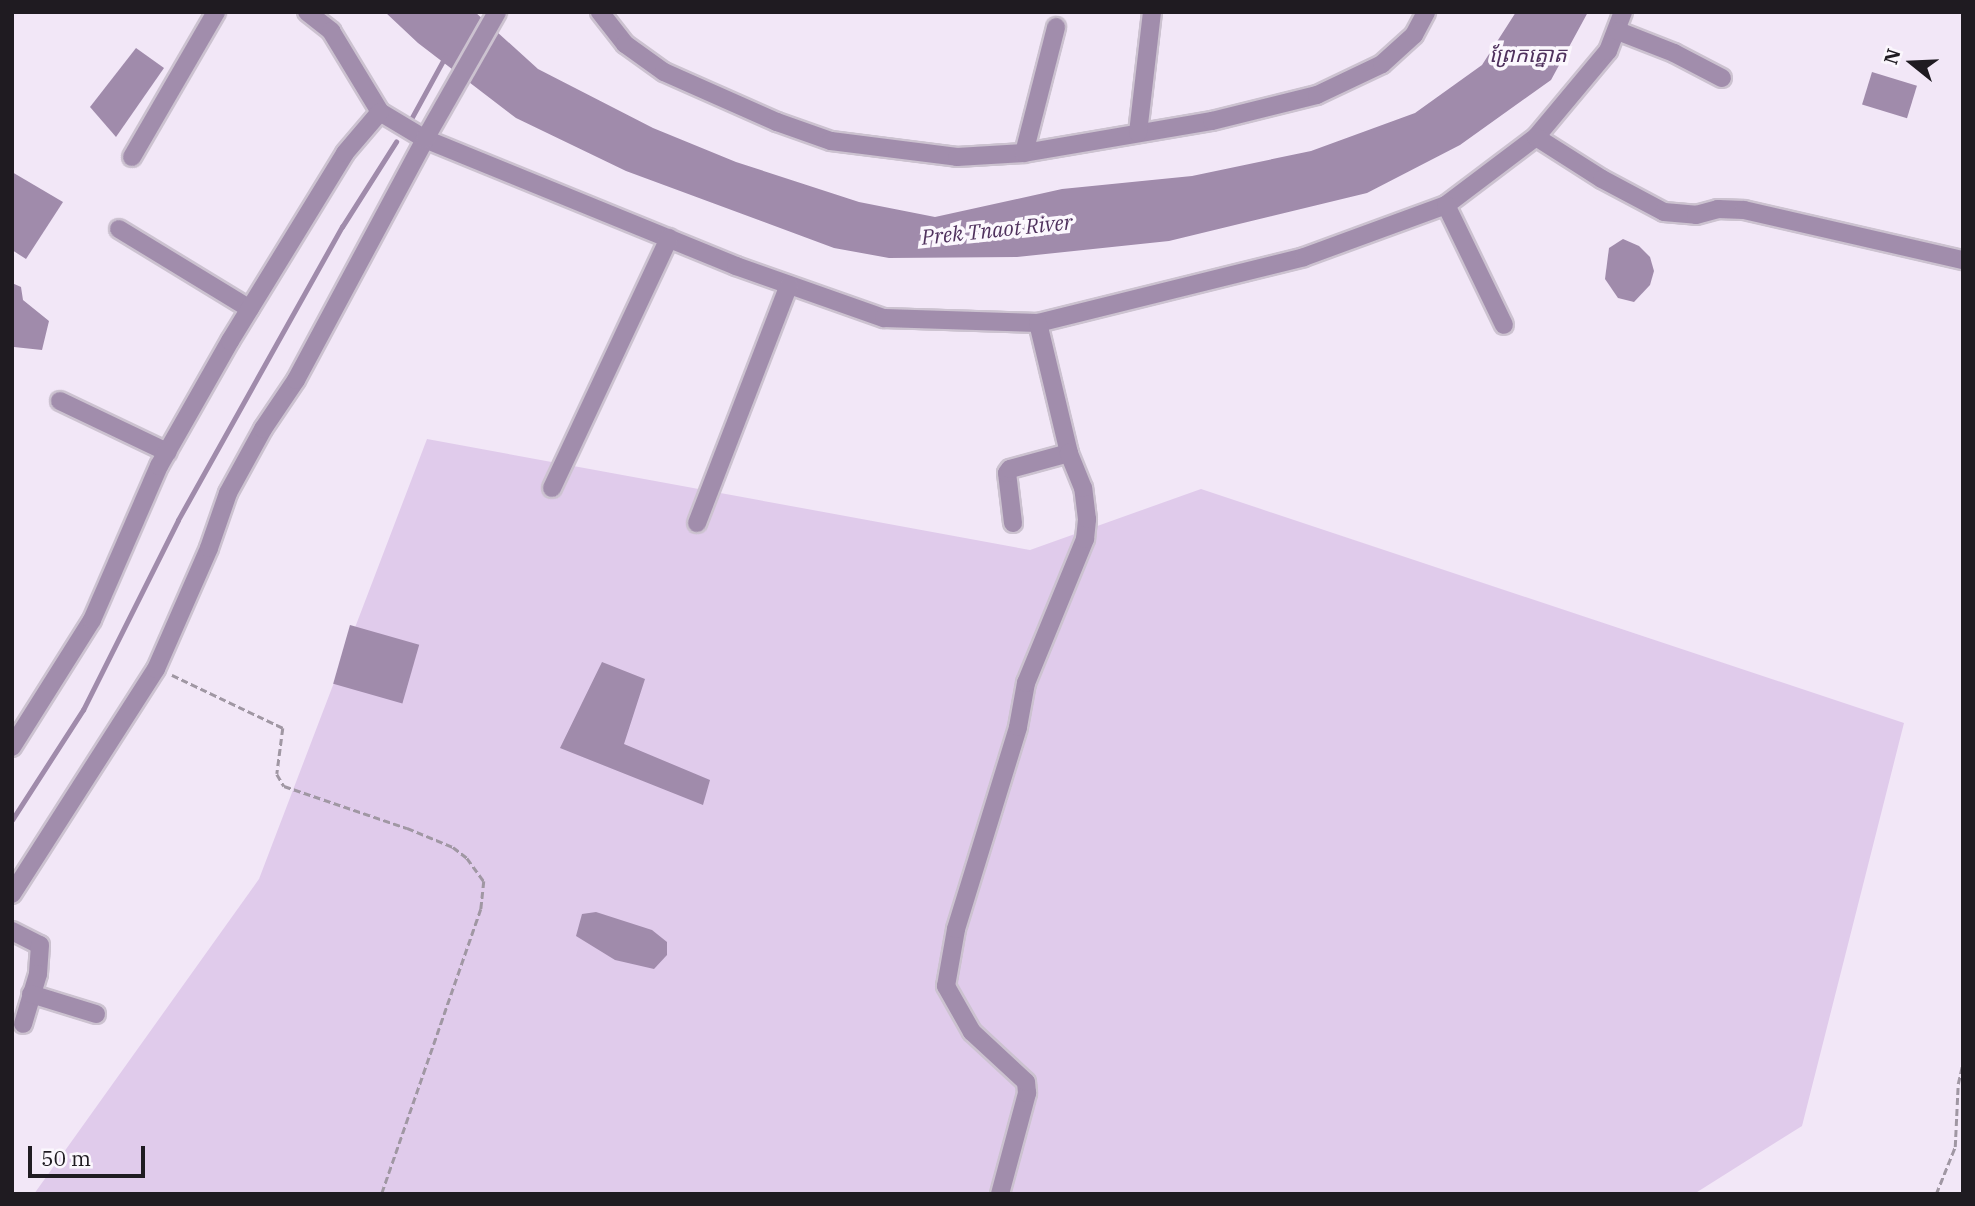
<!DOCTYPE html>
<html>
<head>
<meta charset="utf-8">
<style>
	body { margin:0 }
	#map { position:relative; width:1975px; height:1206px; overflow:hidden; background:#f2e7f7; font-family:"IBM Plex Serif","Noto Sans Khmer",serif }
	div>[style] { position:absolute }
	[style*='--x'] { left:calc(var(--x)*1px); top:calc(var(--y)*1px); width:calc(var(--w)*1px); rotate:calc(var(--a)*1deg) }
	.green>* { inset:0; background:#e0cbeb }
	.water>* { inset:0; background:#a08bab; transform-origin:0 0 }
	.stream>* { height:4.5px; margin:-2.25px; padding:0 2.25px; transform-origin:2.25px; border-radius:2.25px; background:#a08bab }
	.path>* { height:2.5px; margin-top:-1.25px; transform-origin:0; background:repeating-linear-gradient(90deg,#a097a3 0 7px,transparent 0 10.5px) }
	.roads { filter:drop-shadow(2px 0 #ccc2d0) drop-shadow(-2px 0 #ccc2d0) drop-shadow(0 2px #ccc2d0) drop-shadow(0 -2px #ccc2d0) }
	.street>* { height:18px; margin:-9px; padding:0 9px; transform-origin:9px; border-radius:9px; background:#a18dac }
	span { translate:-50% -50%; white-space:nowrap; text-align:center; line-height:1.15; -webkit-text-stroke:7px #fbf7fd; paint-order:stroke }
	.water-label { font-size:21px; color:#4f315d; font-style:italic }
	.frame { position:absolute; inset:0; border:14px solid #1f1b21; pointer-events:none }
	.north { position:absolute; left:1877px; top:28px; width:70px; height:70px; -webkit-text-stroke:5px #fbf7fd; paint-order:stroke; rotate:288deg; font-size:19px; font-weight:700; line-height:28px; text-align:center; color:#1f1b21 }
	.north::after { content:''; display:block; margin:auto; width:24px; height:32px; background:#1f1b21; clip-path:polygon(50% 0,100% 100%,50% 72%,0 100%) }
	.scale { position:absolute; left:28px; top:1146px; width:117px; height:32px; box-sizing:border-box; border:4px solid #1f1b21; border-top:0; padding-left:9px; font-size:21px; line-height:24px; white-space:nowrap; color:#1f1b21; -webkit-text-stroke:5px #fbf7fd; paint-order:stroke }
</style>
</head>
<body>
<div id="map">
	<div class="green">
		<div style="clip-path:polygon(427px 439px,1030px 550px,1201px 489px,1904px 723px,1802px 1126px,1694px 1194px,34px 1194px,259px 879px)"></div>
	</div>
	<div class="water">
		<div style="clip-path:polygon(385px 12px,475px 12px,538px 69px,653px 128px,736px 162px,859px 202px,935px 217px,1062px 189px,1192px 176px,1311px 151px,1415px 113px,1482px 65px,1516px 12px,1588px 12px,1551px 80px,1460px 145px,1367px 193px,1169px 241px,1017px 257px,889px 258px,834px 248px,626px 171px,516px 118px,418px 43px)"></div>
		<div style="clip-path:polygon(136px 48px,164px 68px,116px 137px,90px 107px)"></div>
		<div style="left:1872px;top:72px;width:47px;height:34px;rotate:17deg"></div>
		<div style="clip-path:polygon(12px 172px,63px 202px,26px 259px,12px 250px)"></div>
		<div style="clip-path:polygon(1623px 239px,1639px 246px,1650px 257px,1654px 271px,1650px 285px,1634px 302px,1618px 298px,1605px 279px,1609px 248px)"></div>
		<div style="clip-path:polygon(12px 283px,21px 287px,23px 300px,49px 321px,42px 350px,14px 347px)"></div>
		<div style="left:350px;top:625px;width:72px;height:61px;rotate:16deg"></div>
		<div style="clip-path:polygon(602px 662px,645px 679px,624px 744px,710px 780px,703px 805px,560px 748px)"></div>
		<div style="clip-path:polygon(596px 912px,652px 930px,667px 942px,667px 955px,654px 969px,615px 960px,576px 936px,582px 914px)"></div>
	</div>
	<div class="stream">
		<div style="--x:410;--y:121;--w:73;--a:-61.3"></div>
		<div style="--x:12;--y:820;--w:131;--a:-57.2"></div>
		<div style="--x:83;--y:710;--w:212;--a:-63.4"></div>
		<div style="--x:178;--y:520;--w:336;--a:-60.8"></div>
		<div style="--x:342;--y:227;--w:101;--a:-57.6"></div>
	</div>
	<div class="path">
		<div style="--x:172;--y:675;--w:123;--a:25.5"></div>
		<div style="--x:283;--y:728;--w:46;--a:97.4"></div>
		<div style="--x:277;--y:774;--w:14;--a:60"></div>
		<div style="--x:284;--y:786;--w:130;--a:18.9"></div>
		<div style="--x:407;--y:828;--w:50;--a:22.4"></div>
		<div style="--x:453;--y:847;--w:18;--a:38"></div>
		<div style="--x:467;--y:858;--w:29;--a:54"></div>
		<div style="--x:484;--y:881;--w:28;--a:96"></div>
		<div style="--x:481;--y:909;--w:302;--a:109.2"></div>
		<div style="--x:1936;--y:1194;--w:51;--a:-68"></div>
		<div style="--x:1955;--y:1147;--w:63;--a:-87.3"></div>
		<div style="--x:1958;--y:1084;--w:22;--a:-77"></div>
	</div>
	<div class="roads">
		<div class="street">
			<div style="--x:307;--y:12;--w:31;--a:38"></div>
			<div style="--x:331;--y:31;--w:95;--a:58.8"></div>
			<div style="--x:380;--y:112;--w:52;--a:31"></div>
			<div style="--x:425;--y:139;--w:336;--a:22.2"></div>
			<div style="--x:736;--y:266;--w:157;--a:19.4"></div>
			<div style="--x:884;--y:318;--w:154;--a:1.9"></div>
			<div style="--x:1038;--y:323;--w:274;--a:-13.9"></div>
			<div style="--x:1304;--y:257;--w:151;--a:-20.1"></div>
			<div style="--x:1446;--y:205;--w:113;--a:-37.1"></div>
			<div style="--x:1536;--y:137;--w:112;--a:-50.1"></div>
			<div style="--x:1608;--y:51;--w:42;--a:-69"></div>
			<div style="--x:600;--y:12;--w:41;--a:52"></div>
			<div style="--x:625;--y:44;--w:48;--a:35.7"></div>
			<div style="--x:664;--y:72;--w:124;--a:23.9"></div>
			<div style="--x:777;--y:122;--w:57;--a:19.4"></div>
			<div style="--x:831;--y:141;--w:127;--a:7.2"></div>
			<div style="--x:957;--y:157;--w:67;--a:-3.4"></div>
			<div style="--x:1024;--y:153;--w:191;--a:-9.7"></div>
			<div style="--x:1212;--y:121;--w:108;--a:-13.9"></div>
			<div style="--x:1317;--y:95;--w:72;--a:-25.5"></div>
			<div style="--x:1382;--y:64;--w:43;--a:-42.2"></div>
			<div style="--x:1414;--y:35;--w:26;--a:-62"></div>
			<div style="--x:1618;--y:31;--w:60;--a:21.4"></div>
			<div style="--x:1674;--y:53;--w:54;--a:27.5"></div>
			<div style="--x:1138;--y:133;--w:122;--a:-83.4"></div>
			<div style="--x:1536;--y:137;--w:78;--a:32.5"></div>
			<div style="--x:1602;--y:179;--w:70;--a:28"></div>
			<div style="--x:1664;--y:212;--w:32;--a:5"></div>
			<div style="--x:1696;--y:215;--w:23;--a:-15"></div>
			<div style="--x:1718;--y:209;--w:26;--a:2"></div>
			<div style="--x:1744;--y:210;--w:225;--a:12.9"></div>
			<div style="--x:1024;--y:153;--w:130;--a:-75.7"></div>
			<div style="--x:132;--y:157;--w:168;--a:-59.9"></div>
			<div style="--x:1446;--y:205;--w:133;--a:64.2"></div>
			<div style="--x:119;--y:229;--w:153;--a:31.4"></div>
			<div style="--x:60;--y:401;--w:119;--a:25.5"></div>
			<div style="--x:552;--y:488;--w:276;--a:-64.9"></div>
			<div style="--x:697;--y:523;--w:255;--a:-68.9"></div>
			<div style="--x:1013;--y:523;--w:50;--a:-96.8"></div>
			<div style="--x:1007;--y:473;--w:5;--a:-53"></div>
			<div style="--x:1010;--y:469;--w:61;--a:-15.2"></div>
			<div style="--x:1069;--y:453;--w:134;--a:-103.4"></div>
			<div style="--x:12;--y:747;--w:150;--a:-57.8"></div>
			<div style="--x:92;--y:620;--w:168;--a:-66.5"></div>
			<div style="--x:159;--y:466;--w:144;--a:-60.4"></div>
			<div style="--x:230;--y:341;--w:220;--a:-58.5"></div>
			<div style="--x:345;--y:153;--w:54;--a:-49.5"></div>
			<div style="--x:12;--y:894;--w:267;--a:-57.4"></div>
			<div style="--x:156;--y:669;--w:132;--a:-66.3"></div>
			<div style="--x:209;--y:548;--w:58;--a:-70.9"></div>
			<div style="--x:228;--y:493;--w:73;--a:-61.3"></div>
			<div style="--x:263;--y:429;--w:59;--a:-56"></div>
			<div style="--x:296;--y:380;--w:273;--a:-61.8"></div>
			<div style="--x:425;--y:139;--w:146;--a:-60.4"></div>
			<div style="--x:12;--y:931;--w:31;--a:27"></div>
			<div style="--x:40;--y:945;--w:29;--a:94"></div>
			<div style="--x:38;--y:974;--w:52;--a:106.7"></div>
			<div style="--x:31;--y:994;--w:68;--a:17.1"></div>
			<div style="--x:1000;--y:1194;--w:105;--a:-75"></div>
			<div style="--x:1027;--y:1093;--w:11;--a:-95"></div>
			<div style="--x:1026;--y:1082;--w:74;--a:-137.2"></div>
			<div style="--x:972;--y:1032;--w:53;--a:-119.5"></div>
			<div style="--x:946;--y:986;--w:58;--a:-80"></div>
			<div style="--x:956;--y:929;--w:211;--a:-72.9"></div>
			<div style="--x:1018;--y:727;--w:45;--a:-79.7"></div>
			<div style="--x:1026;--y:683;--w:156;--a:-67.7"></div>
			<div style="--x:1085;--y:539;--w:20;--a:-84"></div>
			<div style="--x:1087;--y:519;--w:31;--a:-97"></div>
			<div style="--x:1083;--y:488;--w:38;--a:-112"></div>
		</div>
	</div>
	<div class="water-label">
		<span style="left:1528px;top:54px">ព្រែកត្នោត</span>
		<span style="left:997px;top:229px;rotate:-6deg">Prek Tnaot River</span>
	</div>
	<div class="frame"></div>
	<div class="north">N</div>
	<div class="scale">50 m</div>
</div>
</body>
</html>
